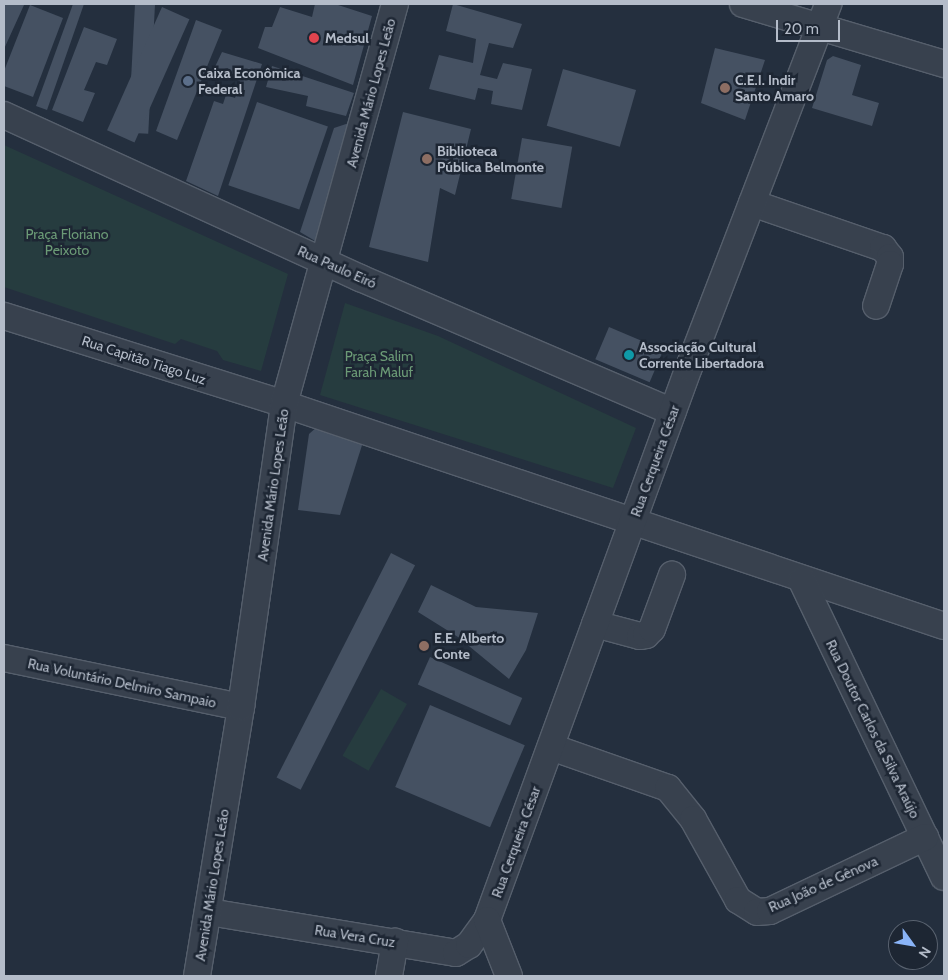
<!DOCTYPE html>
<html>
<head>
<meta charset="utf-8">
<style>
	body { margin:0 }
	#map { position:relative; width:948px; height:980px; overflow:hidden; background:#242f3e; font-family:Cabin,sans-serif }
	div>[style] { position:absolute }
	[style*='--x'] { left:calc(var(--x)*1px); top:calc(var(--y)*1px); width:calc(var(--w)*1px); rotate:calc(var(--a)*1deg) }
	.green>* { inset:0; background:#263c3f; transform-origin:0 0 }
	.building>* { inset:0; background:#455162; transform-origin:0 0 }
	.roads { filter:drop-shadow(1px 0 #565f6c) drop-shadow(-1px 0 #565f6c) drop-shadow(0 1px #565f6c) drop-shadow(0 -1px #565f6c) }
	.minor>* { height:26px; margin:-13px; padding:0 13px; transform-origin:13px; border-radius:13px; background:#38414e }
	.dots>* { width:14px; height:14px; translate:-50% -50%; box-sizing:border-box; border:2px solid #1d2633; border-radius:50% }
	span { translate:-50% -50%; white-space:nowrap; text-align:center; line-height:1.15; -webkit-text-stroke:5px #1d2633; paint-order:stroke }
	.poi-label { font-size:14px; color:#b4bcc9; font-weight:700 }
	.left { translate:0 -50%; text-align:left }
	.street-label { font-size:14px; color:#b4bcc9 }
	.park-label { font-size:14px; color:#6b9a76 }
	.frame { position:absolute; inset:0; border:5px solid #b4bcc9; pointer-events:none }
	.north { position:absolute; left:888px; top:920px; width:50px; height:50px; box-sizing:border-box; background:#1d2633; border:1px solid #59626f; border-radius:50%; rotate:122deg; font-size:14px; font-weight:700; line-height:20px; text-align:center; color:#b4bcc9 }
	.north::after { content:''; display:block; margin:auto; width:18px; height:22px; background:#8ab4f8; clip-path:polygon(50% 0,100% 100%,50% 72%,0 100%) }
	.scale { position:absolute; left:776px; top:20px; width:64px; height:22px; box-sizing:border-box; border:2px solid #b4bcc9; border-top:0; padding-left:6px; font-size:15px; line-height:18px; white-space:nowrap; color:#b4bcc9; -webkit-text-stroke:4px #1d2633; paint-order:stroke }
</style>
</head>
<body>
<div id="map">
	<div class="green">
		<div style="clip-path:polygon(4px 145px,288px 274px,261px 371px,223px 360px,217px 351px,181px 339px,175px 344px,4px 287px)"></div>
		<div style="clip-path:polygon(345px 303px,438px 336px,636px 428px,613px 488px,320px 395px)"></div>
		<div style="left:381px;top:689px;width:30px;height:77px;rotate:30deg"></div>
	</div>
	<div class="building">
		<div style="clip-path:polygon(4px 4px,24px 5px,4px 49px)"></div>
		<div style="clip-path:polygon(73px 4px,84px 4px,47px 110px,36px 106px)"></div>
		<div style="left:135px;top:4px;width:20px;height:129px;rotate:3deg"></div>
		<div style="clip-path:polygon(315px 4px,335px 4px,372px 16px,353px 85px,258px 48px,265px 27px,272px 27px,280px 7px,312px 17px)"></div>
		<div style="clip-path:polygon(453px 4px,522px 24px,513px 48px,489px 43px,480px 75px,497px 79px,503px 63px,532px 69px,522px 110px,491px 104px,493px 91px,478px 88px,475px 100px,429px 89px,439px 55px,473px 63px,476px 39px,446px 31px)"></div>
		<div style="clip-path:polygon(30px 5px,63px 18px,33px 97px,4px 86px,4px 71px)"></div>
		<div style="left:162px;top:7px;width:30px;height:135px;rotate:24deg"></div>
		<div style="clip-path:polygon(196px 20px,222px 30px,177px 140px,156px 131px)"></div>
		<div style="clip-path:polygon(84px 27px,117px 39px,107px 65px,96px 62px,84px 90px,95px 93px,83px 122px,52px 110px)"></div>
		<div style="clip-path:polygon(715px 48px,765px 60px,745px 120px,701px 103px)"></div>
		<div style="clip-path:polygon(222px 52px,262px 64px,218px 196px,186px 181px,214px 101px,223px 104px,226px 95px,235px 98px,240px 81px,213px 71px)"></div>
		<div style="clip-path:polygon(833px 56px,861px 65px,852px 95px,879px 103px,872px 126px,812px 108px,827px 60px)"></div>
		<div style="clip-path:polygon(272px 66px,354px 93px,346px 116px,306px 106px,308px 96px,266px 87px)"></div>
		<div style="left:563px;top:69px;width:76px;height:59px;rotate:16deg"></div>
		<div style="left:257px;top:102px;width:75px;height:88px;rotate:19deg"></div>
		<div style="clip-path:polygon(403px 112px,471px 129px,455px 195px,440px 188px,428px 262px,369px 247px)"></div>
		<div style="clip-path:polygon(349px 123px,317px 242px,300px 232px,334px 128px)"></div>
		<div style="left:522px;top:138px;width:51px;height:62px;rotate:10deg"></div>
		<div style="left:609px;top:327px;width:59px;height:35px;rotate:23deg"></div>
		<div style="clip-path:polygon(318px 426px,363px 442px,340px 515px,298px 510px,309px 434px)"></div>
		<div style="left:391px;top:553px;width:27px;height:252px;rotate:27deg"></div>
		<div style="clip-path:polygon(431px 585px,476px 607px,538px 613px,526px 650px,509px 679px,458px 637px,418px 612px)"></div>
		<div style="left:430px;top:657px;width:101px;height:30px;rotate:24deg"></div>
		<div style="left:430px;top:705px;width:103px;height:89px;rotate:23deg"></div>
	</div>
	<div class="roads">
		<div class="minor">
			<div style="--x:743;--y:4;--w:210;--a:16.6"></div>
			<div style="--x:4;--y:115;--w:392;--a:24.6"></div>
			<div style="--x:360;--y:278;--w:340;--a:23.2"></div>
			<div style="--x:752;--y:203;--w:139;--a:19"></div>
			<div style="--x:883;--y:248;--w:11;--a:52"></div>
			<div style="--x:890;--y:257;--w:7;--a:90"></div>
			<div style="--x:890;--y:264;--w:44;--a:108.4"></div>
			<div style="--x:4;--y:316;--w:294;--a:17.4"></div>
			<div style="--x:284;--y:404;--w:696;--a:18.59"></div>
			<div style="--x:802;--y:581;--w:328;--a:64.4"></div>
			<div style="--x:595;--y:624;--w:47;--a:14.9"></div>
			<div style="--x:640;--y:636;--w:6;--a:-9"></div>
			<div style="--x:646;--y:635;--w:8;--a:-45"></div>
			<div style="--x:652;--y:629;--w:58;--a:-69.7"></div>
			<div style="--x:4;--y:658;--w:242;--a:11.7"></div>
			<div style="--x:551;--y:747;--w:124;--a:19.3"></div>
			<div style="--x:668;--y:788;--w:40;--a:51"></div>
			<div style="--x:693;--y:819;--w:93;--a:60.9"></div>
			<div style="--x:738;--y:900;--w:22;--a:32"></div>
			<div style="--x:757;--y:912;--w:13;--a:-4"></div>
			<div style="--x:770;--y:911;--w:172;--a:-25.5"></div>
			<div style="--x:209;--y:912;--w:250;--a:9.4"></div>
			<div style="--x:456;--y:953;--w:15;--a:-32"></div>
			<div style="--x:469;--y:945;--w:31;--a:-54"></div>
			<div style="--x:487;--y:920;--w:589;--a:-69.93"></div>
			<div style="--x:689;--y:367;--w:389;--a:-69"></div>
			<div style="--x:487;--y:920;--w:60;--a:68.6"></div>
			<div style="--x:197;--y:976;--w:273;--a:-80.7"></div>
			<div style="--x:241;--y:707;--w:306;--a:-81.9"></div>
			<div style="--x:284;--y:404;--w:415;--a:-74.5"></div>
			<div style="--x:389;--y:976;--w:35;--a:-80"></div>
		</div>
	</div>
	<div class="dots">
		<div style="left:314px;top:38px;background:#e0444e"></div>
		<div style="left:188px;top:81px;background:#5c6f8a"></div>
		<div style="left:725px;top:88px;background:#8d6e63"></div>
		<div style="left:427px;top:159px;background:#8d6e63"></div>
		<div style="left:629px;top:355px;background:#0f9aa8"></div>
		<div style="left:424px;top:646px;background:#8d6e63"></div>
	</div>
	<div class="poi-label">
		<span class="left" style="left:325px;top:38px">Medsul</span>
		<span class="left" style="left:198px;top:81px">Caixa Econômica<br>Federal</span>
		<span class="left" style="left:735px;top:88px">C.E.I. Indir<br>Santo Amaro</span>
		<span class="left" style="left:437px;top:159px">Biblioteca<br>Pública Belmonte</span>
		<span class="left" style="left:639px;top:355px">Associação Cultural<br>Corrente Libertadora</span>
		<span class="left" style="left:434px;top:646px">E.E. Alberto<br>Conte</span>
	</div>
	<div class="street-label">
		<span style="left:371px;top:93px;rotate:-75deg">Avenida Mário Lopes Leão</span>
		<span style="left:337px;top:267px;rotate:24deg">Rua Paulo Eiró</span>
		<span style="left:144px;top:360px;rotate:18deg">Rua Capitão Tiago Luz</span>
		<span style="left:655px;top:461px;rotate:-70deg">Rua Cerqueira César</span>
		<span style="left:273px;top:485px;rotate:-82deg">Avenida Mário Lopes Leão</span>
		<span style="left:122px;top:683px;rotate:12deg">Rua Voluntário Delmiro Sampaio</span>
		<span style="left:873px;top:729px;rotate:64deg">Rua Doutor Carlos da Silva Araújo</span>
		<span style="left:516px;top:842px;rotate:-70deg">Rua Cerqueira César</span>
		<span style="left:823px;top:884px;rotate:-24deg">Rua João de Gênova</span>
		<span style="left:212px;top:885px;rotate:-81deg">Avenida Mário Lopes Leão</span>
		<span style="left:355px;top:936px;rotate:9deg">Rua Vera Cruz</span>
	</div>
	<div class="park-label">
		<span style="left:67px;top:242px">Praça Floriano<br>Peixoto</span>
		<span style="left:379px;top:364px">Praça Salim<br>Farah Maluf</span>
	</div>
	<div class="frame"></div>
	<div class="north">N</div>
	<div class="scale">20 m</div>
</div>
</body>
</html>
